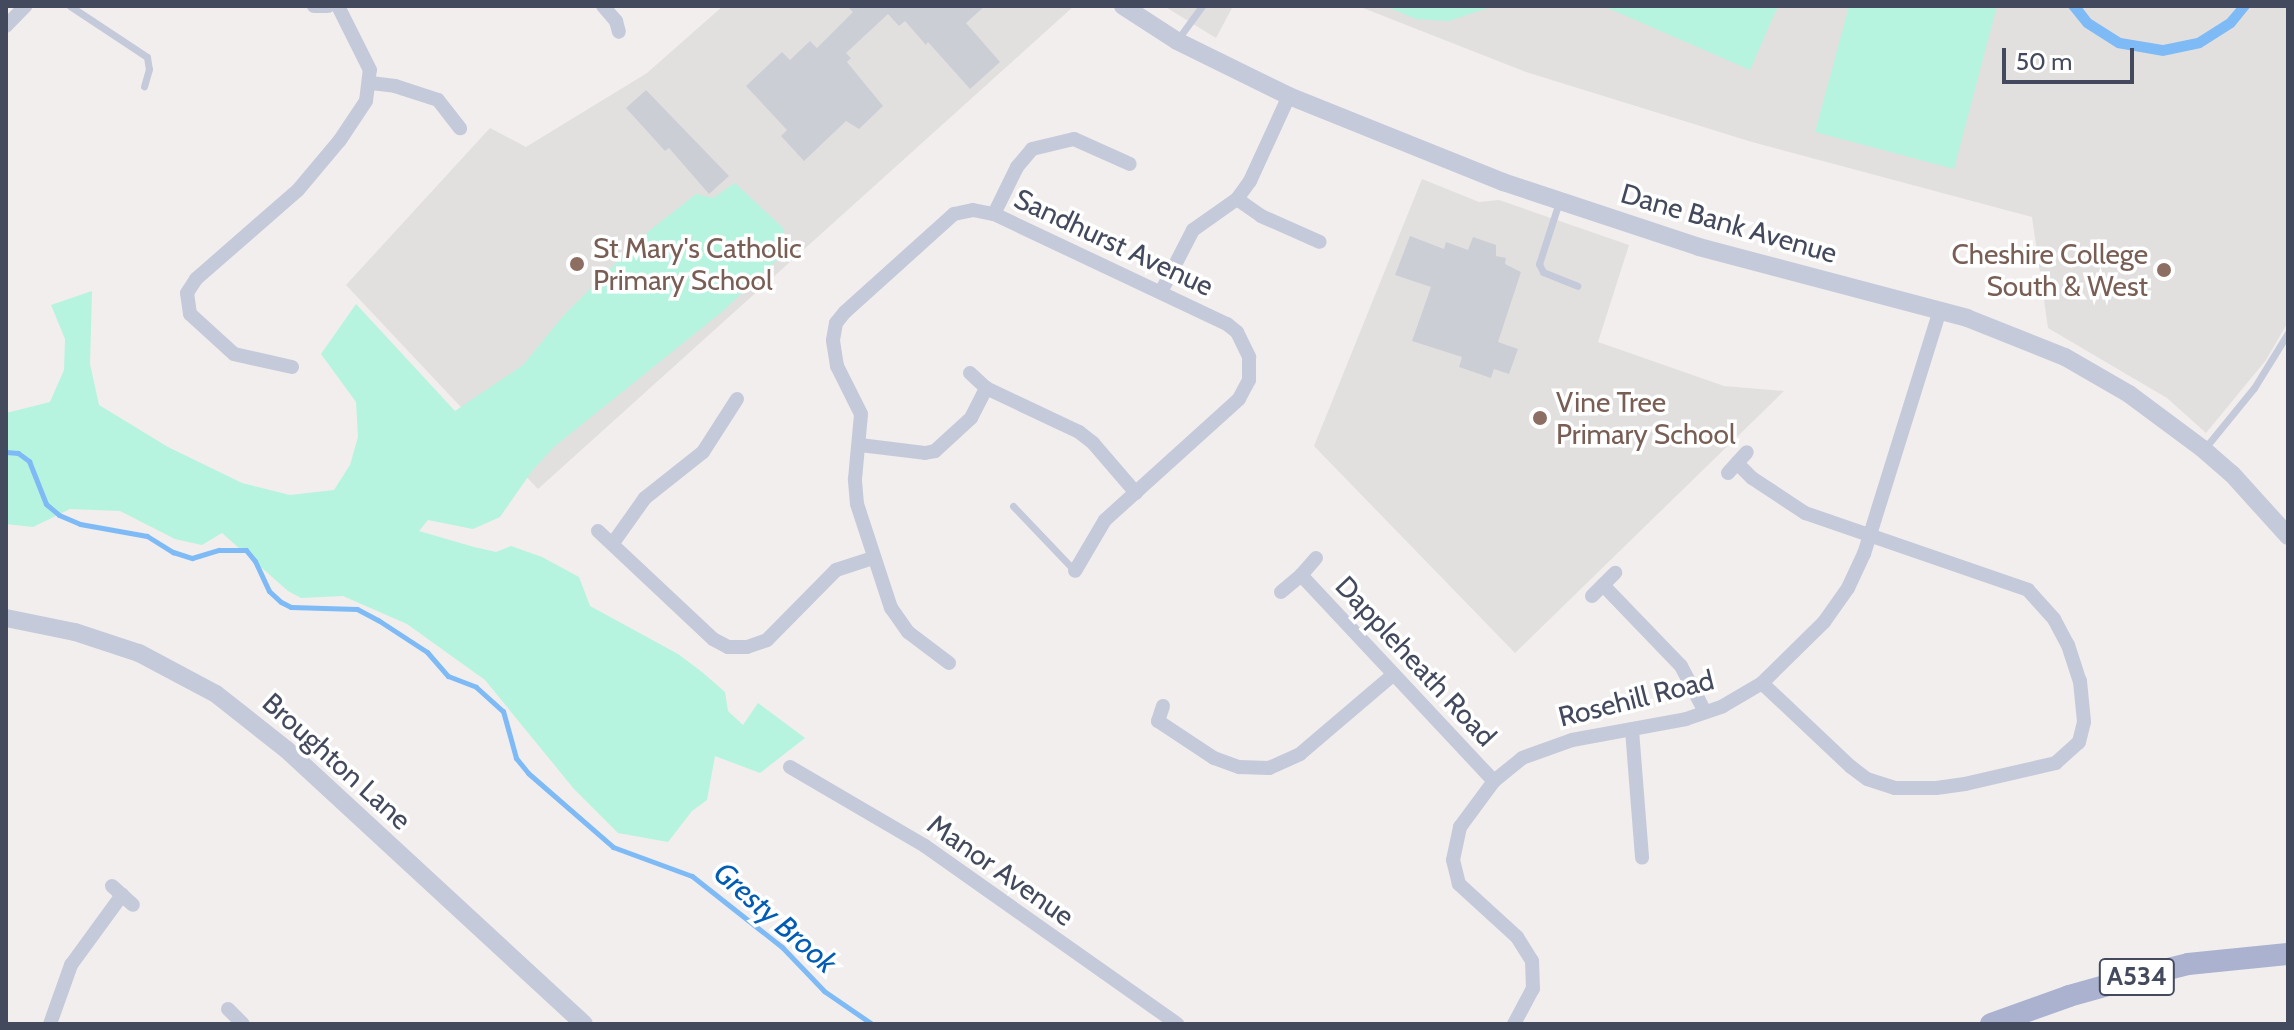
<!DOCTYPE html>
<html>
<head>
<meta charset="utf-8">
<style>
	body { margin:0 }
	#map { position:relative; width:2294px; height:1030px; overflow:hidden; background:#f1eeed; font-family:Cabin,sans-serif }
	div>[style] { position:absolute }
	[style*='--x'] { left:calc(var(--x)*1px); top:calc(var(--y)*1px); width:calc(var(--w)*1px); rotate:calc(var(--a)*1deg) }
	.education>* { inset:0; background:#e2dfdf }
	.green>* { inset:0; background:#b6f4df }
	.water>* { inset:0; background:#7ebbf6 }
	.stream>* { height:5px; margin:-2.5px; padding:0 2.5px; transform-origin:2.5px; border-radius:2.5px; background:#7ebbf6 }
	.building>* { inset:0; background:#ccced6 }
	.service>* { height:7px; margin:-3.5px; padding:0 3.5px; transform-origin:3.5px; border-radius:3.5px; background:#c5cada }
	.minor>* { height:14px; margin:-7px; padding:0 7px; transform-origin:7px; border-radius:7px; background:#c5cada }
	.tertiary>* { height:18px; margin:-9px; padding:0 9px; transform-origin:9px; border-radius:9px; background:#c5cada }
	.primary>* { height:22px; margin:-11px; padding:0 11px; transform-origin:11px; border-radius:11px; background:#aab2d0 }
	.dots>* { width:22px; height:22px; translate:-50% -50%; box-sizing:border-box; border:4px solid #fff; border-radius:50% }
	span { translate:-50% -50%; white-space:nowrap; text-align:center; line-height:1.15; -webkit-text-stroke:7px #fff; paint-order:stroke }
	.shield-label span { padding:2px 6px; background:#fff; border:2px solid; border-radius:6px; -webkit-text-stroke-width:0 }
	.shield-label { font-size:26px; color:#444a5d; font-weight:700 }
	.street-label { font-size:28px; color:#444a5d }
	.education-label { font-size:28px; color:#785e54 }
	.left { translate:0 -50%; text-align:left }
	.right { translate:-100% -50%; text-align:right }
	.water-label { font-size:30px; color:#005cb4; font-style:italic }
	.frame { position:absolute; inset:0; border:8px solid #444a5d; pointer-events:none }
	.scale { position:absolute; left:2002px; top:48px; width:132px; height:36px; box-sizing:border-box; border:4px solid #444a5d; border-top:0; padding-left:10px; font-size:24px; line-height:28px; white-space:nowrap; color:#444a5d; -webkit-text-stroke:6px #fff; paint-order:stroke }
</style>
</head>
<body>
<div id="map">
	<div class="education">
		<div style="clip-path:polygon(723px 6px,1074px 6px,538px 489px,346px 285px,490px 128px,526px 147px,647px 73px)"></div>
		<div style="clip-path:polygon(1164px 6px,1233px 6px,1216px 38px)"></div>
		<div style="clip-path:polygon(1358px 6px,2288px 6px,2288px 322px,2266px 360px,2206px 433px,2167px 398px,2048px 328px,2032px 217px,1752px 142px,1526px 72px)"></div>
		<div style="clip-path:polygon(1422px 179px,1479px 202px,1499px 200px,1629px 245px,1598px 342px,1724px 386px,1784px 391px,1515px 653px,1314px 446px)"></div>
	</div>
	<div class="green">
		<div style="clip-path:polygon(1385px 6px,1494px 6px,1449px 21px,1416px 19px)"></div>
		<div style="clip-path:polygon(1603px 6px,1778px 6px,1750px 70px)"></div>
		<div style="clip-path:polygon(1849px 6px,1997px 6px,1954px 169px,1815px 132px)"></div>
		<div style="clip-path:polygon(735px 183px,784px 229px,779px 258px,723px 311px,554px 447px,532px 471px,500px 517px,473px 529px,428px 520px,419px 531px,474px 547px,496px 552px,511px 546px,542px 557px,579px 577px,590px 606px,678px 654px,702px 672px,725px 692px,728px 711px,743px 725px,758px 703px,805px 738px,760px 773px,715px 756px,707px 800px,692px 811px,668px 842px,618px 833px,574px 789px,485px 680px,407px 624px,343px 596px,301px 598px,288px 591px,222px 533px,202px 545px,175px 539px,120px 511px,70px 509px,33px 527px,6px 524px,6px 413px,50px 402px,64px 370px,65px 339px,51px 305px,92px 291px,90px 364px,99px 405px,168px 447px,242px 483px,290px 495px,334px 490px,350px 465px,358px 437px,356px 402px,321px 354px,356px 304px,455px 411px,523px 365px,564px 315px,644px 235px,696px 194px,713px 198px)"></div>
	</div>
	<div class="water">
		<div style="clip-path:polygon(2067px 6px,2081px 6px,2091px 19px,2121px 38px,2163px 45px,2197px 38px,2227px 19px,2238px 6px,2251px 6px,2234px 27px,2201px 48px,2163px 56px,2117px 48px,2084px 27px)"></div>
	</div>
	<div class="stream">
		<div style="--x:6;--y:452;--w:12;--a:5"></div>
		<div style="--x:18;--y:453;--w:14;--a:36"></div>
		<div style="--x:29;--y:461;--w:46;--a:68.4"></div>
		<div style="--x:46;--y:504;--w:17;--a:40"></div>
		<div style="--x:59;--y:515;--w:23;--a:23"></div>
		<div style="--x:80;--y:524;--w:68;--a:10.2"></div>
		<div style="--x:147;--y:536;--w:31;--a:32"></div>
		<div style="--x:173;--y:552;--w:20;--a:18"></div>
		<div style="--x:192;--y:558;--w:28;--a:-17"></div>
		<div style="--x:219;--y:550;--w:27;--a:0"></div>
		<div style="--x:246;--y:550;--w:14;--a:51"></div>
		<div style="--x:255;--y:561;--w:33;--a:65"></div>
		<div style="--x:269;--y:591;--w:16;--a:43"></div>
		<div style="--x:281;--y:602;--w:11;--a:27"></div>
		<div style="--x:291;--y:607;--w:66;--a:1.7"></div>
		<div style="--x:357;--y:609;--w:24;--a:28"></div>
		<div style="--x:378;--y:620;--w:59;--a:33.1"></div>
		<div style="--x:427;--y:652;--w:32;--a:49"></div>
		<div style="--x:448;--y:676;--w:30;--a:21"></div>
		<div style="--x:476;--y:687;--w:36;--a:42"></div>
		<div style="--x:503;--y:711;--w:49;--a:74.5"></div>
		<div style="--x:516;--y:758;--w:19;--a:51"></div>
		<div style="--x:528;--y:773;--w:113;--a:41"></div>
		<div style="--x:613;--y:847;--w:84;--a:20.2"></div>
		<div style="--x:692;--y:876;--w:115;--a:38.3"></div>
		<div style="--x:782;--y:947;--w:61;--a:46.3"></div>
		<div style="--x:824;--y:991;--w:58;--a:34.5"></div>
	</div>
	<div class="building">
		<div style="clip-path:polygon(847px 6px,985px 6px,966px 23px,1000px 62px,970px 89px,928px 42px,926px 45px,905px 21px,899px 26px,888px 14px,846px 53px,851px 58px,847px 62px,883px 106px,859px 129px,846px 121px,804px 161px,781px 136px,787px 130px,746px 86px,782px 52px,790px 60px,810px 41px,817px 48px,853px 12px)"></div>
		<div style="clip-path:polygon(646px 90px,729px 176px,709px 194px,669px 148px,665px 151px,626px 108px)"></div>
		<div style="clip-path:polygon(1410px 236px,1444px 249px,1446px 242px,1468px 250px,1473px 237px,1496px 245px,1496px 256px,1506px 258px,1505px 264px,1521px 272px,1498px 342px,1518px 349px,1509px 374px,1494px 369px,1491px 378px,1459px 367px,1462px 357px,1412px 341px,1431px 287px,1395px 275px)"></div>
	</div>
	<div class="service">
		<div style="--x:70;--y:6;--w:92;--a:33.5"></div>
		<div style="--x:147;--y:57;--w:12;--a:81"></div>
		<div style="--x:149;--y:69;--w:18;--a:106"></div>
		<div style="--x:1178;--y:39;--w:41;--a:-54"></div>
		<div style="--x:1559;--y:202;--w:65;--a:107.9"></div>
		<div style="--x:1539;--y:264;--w:9;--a:63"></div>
		<div style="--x:1543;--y:272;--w:37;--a:22"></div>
		<div style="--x:2205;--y:448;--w:77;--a:-50.8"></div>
		<div style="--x:2254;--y:388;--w:65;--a:-58.3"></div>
		<div style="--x:1013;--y:506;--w:90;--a:46.4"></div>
	</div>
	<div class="minor">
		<div style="--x:314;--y:6;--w:14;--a:0"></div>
		<div style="--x:603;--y:6;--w:20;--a:49"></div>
		<div style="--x:616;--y:21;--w:11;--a:75"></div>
		<div style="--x:6;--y:26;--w:28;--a:-46"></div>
		<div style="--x:371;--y:83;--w:24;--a:7"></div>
		<div style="--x:395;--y:86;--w:45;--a:18"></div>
		<div style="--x:438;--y:100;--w:36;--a:52"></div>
		<div style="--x:1237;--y:199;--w:29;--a:35"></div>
		<div style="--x:1261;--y:216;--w:64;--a:23.8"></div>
		<div style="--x:994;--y:214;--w:52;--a:-63.9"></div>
		<div style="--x:1017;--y:167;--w:23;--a:-50"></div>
		<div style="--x:1032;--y:149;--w:43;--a:-13.4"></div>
		<div style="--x:1074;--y:139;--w:61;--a:24.1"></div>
		<div style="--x:1161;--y:292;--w:70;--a:-62.7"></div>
		<div style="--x:1193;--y:230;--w:54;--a:-35.2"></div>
		<div style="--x:1237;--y:199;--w:22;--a:-54"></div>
		<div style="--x:1250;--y:181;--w:94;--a:-65.4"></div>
		<div style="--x:292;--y:367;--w:59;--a:-167.4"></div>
		<div style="--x:234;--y:354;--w:59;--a:-137.7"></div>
		<div style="--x:190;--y:314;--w:21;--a:-98"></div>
		<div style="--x:187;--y:293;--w:17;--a:-57"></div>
		<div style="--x:196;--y:279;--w:135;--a:-41.1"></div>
		<div style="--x:298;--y:190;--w:65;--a:-50"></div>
		<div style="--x:340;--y:140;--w:47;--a:-56.3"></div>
		<div style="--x:366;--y:101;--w:31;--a:-83"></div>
		<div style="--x:370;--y:70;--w:72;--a:-116.6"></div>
		<div style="--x:970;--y:373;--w:22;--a:43"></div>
		<div style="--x:860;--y:445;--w:65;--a:7"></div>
		<div style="--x:925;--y:453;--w:10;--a:-11"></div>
		<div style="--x:935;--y:451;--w:49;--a:-42.5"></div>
		<div style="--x:971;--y:418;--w:34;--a:-63"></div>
		<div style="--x:986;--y:388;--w:103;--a:25.3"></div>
		<div style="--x:1079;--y:432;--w:18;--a:38"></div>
		<div style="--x:1093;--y:443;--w:66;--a:49.3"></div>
		<div style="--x:1737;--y:463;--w:21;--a:45"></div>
		<div style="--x:1752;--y:478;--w:64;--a:33.4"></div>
		<div style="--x:1805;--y:513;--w:236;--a:19"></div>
		<div style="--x:2028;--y:590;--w:39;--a:48"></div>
		<div style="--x:2054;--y:619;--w:30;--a:62"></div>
		<div style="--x:2068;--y:645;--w:38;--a:72"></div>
		<div style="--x:2080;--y:681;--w:41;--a:84.4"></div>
		<div style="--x:2084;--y:722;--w:21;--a:104"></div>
		<div style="--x:2079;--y:742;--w:31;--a:138"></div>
		<div style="--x:2056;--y:763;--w:93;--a:167"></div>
		<div style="--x:1965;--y:784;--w:29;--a:172"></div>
		<div style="--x:1936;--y:788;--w:41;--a:180"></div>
		<div style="--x:1895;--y:788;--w:29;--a:-162"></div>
		<div style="--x:1867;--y:779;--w:20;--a:-143"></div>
		<div style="--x:1851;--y:767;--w:122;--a:-136.7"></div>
		<div style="--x:1728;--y:473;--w:28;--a:-48"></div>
		<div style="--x:598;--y:531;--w:158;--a:43.2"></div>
		<div style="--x:713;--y:639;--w:17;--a:28"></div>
		<div style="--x:728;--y:647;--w:19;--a:0"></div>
		<div style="--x:747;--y:647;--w:21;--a:-19"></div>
		<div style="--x:767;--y:640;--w:98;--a:-45.4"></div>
		<div style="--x:836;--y:570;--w:40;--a:-18"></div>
		<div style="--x:613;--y:543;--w:55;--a:-54.6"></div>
		<div style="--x:645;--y:498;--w:74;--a:-38.4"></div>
		<div style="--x:703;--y:452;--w:63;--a:-57.3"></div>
		<div style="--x:1316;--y:558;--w:23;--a:131"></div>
		<div style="--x:1301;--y:575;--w:282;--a:46.9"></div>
		<div style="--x:1603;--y:585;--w:112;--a:46.1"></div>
		<div style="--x:1681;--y:666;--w:52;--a:62.4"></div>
		<div style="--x:1281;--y:592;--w:26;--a:-40"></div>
		<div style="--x:1592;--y:596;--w:33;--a:-45"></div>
		<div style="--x:949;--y:663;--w:51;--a:-142.9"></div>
		<div style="--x:908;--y:632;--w:29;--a:-125"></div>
		<div style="--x:891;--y:608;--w:109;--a:-108.1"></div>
		<div style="--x:857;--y:504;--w:25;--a:-95"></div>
		<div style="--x:855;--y:479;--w:65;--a:-84.7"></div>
		<div style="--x:861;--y:414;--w:54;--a:-116.6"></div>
		<div style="--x:837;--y:366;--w:26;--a:-99"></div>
		<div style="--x:833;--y:340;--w:17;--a:-80"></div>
		<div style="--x:836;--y:323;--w:14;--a:-51"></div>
		<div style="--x:845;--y:312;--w:147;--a:-42"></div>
		<div style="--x:954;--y:214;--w:19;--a:-12"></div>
		<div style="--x:973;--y:210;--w:21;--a:11"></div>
		<div style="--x:994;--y:214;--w:258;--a:25.3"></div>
		<div style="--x:1227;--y:324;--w:13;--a:39"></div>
		<div style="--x:1237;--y:332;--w:28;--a:64"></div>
		<div style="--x:1249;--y:357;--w:23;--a:90"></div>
		<div style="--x:1249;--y:380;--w:21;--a:118"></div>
		<div style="--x:1239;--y:399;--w:181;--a:137.9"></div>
		<div style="--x:1105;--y:520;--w:59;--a:120.5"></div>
		<div style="--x:1163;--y:706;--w:16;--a:108"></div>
		<div style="--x:1158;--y:721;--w:67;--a:33.5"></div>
		<div style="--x:1214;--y:758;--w:27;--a:20"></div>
		<div style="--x:1239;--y:767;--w:30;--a:2"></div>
		<div style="--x:1269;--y:768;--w:34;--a:-24"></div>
		<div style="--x:1300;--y:754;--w:123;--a:-40.4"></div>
		<div style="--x:1632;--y:730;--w:128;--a:85.5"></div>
		<div style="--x:790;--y:767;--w:156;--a:30.3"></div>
		<div style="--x:925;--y:846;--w:309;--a:35.2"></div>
		<div style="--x:112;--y:886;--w:28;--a:42"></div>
		<div style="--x:228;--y:1009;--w:21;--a:45"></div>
		<div style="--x:50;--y:1024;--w:63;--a:-70.4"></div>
		<div style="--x:71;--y:965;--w:87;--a:-53.9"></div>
		<div style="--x:1514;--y:1024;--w:40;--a:-62"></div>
		<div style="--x:1533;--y:989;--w:28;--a:-92"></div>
		<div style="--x:1532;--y:961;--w:28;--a:-122"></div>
		<div style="--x:1517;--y:937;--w:79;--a:-137.6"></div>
		<div style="--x:1459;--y:884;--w:25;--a:-104"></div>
		<div style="--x:1453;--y:860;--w:34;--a:-78"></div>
		<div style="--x:1460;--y:827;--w:57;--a:-53.5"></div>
		<div style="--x:1494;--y:781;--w:36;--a:-39"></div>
		<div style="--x:1522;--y:758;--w:53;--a:-19.8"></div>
		<div style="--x:1572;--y:740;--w:116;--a:-10.4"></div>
		<div style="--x:1686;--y:719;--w:39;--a:-19"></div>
		<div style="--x:1723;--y:706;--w:45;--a:-30.5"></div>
		<div style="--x:1762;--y:683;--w:87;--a:-44.5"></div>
		<div style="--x:1824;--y:622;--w:42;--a:-54.8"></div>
		<div style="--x:1848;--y:588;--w:38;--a:-65"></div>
		<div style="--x:1864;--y:554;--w:256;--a:-72.7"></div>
	</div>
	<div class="tertiary">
		<div style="--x:1123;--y:6;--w:64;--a:32.9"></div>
		<div style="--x:1177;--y:41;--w:125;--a:26.2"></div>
		<div style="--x:1289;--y:96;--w:231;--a:21.9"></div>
		<div style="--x:1503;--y:182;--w:206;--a:18.3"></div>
		<div style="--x:1699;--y:247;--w:277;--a:14.8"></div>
		<div style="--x:1967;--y:318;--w:105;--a:21.7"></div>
		<div style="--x:2065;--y:357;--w:74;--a:30"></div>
		<div style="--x:2129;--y:394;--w:92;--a:36.6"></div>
		<div style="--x:2203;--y:449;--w:38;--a:41"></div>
		<div style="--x:2232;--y:474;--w:84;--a:47.9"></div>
		<div style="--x:6;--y:618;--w:70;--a:11.5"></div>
		<div style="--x:75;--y:632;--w:67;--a:18.2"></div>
		<div style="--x:139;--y:653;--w:87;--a:28"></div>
		<div style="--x:216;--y:694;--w:90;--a:38.3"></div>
		<div style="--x:287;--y:750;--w:404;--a:42.7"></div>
	</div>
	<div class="primary">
		<div style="--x:1991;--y:1024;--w:83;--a:-19.7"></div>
		<div style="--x:2069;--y:996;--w:82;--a:-15.6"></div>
		<div style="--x:2148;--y:974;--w:41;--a:-14"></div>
		<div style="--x:2188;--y:964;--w:100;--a:-5.7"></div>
	</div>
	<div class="dots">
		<div style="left:577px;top:264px;background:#8d6e63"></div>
		<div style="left:2164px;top:270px;background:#8d6e63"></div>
		<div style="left:1540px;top:418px;background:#8d6e63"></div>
	</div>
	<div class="shield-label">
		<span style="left:2137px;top:977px">A534</span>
	</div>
	<div class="street-label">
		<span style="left:1729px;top:223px;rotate:16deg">Dane Bank Avenue</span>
		<span style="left:1114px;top:242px;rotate:25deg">Sandhurst Avenue</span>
		<span style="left:1416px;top:661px;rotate:47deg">Dappleheath Road</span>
		<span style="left:1636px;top:698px;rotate:-14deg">Rosehill Road</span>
		<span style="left:337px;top:761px;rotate:42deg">Broughton Lane</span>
		<span style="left:1001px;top:870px;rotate:35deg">Manor Avenue</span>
	</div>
	<div class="education-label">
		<span class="left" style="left:593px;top:264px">St Mary's Catholic<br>Primary School</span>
		<span class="right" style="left:2148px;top:270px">Cheshire College<br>South &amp; West</span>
		<span class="left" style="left:1556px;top:418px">Vine Tree<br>Primary School</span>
	</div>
	<div class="water-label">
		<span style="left:775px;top:918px;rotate:41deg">Gresty Brook</span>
	</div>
	<div class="frame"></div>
	<div class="scale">50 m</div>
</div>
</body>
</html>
